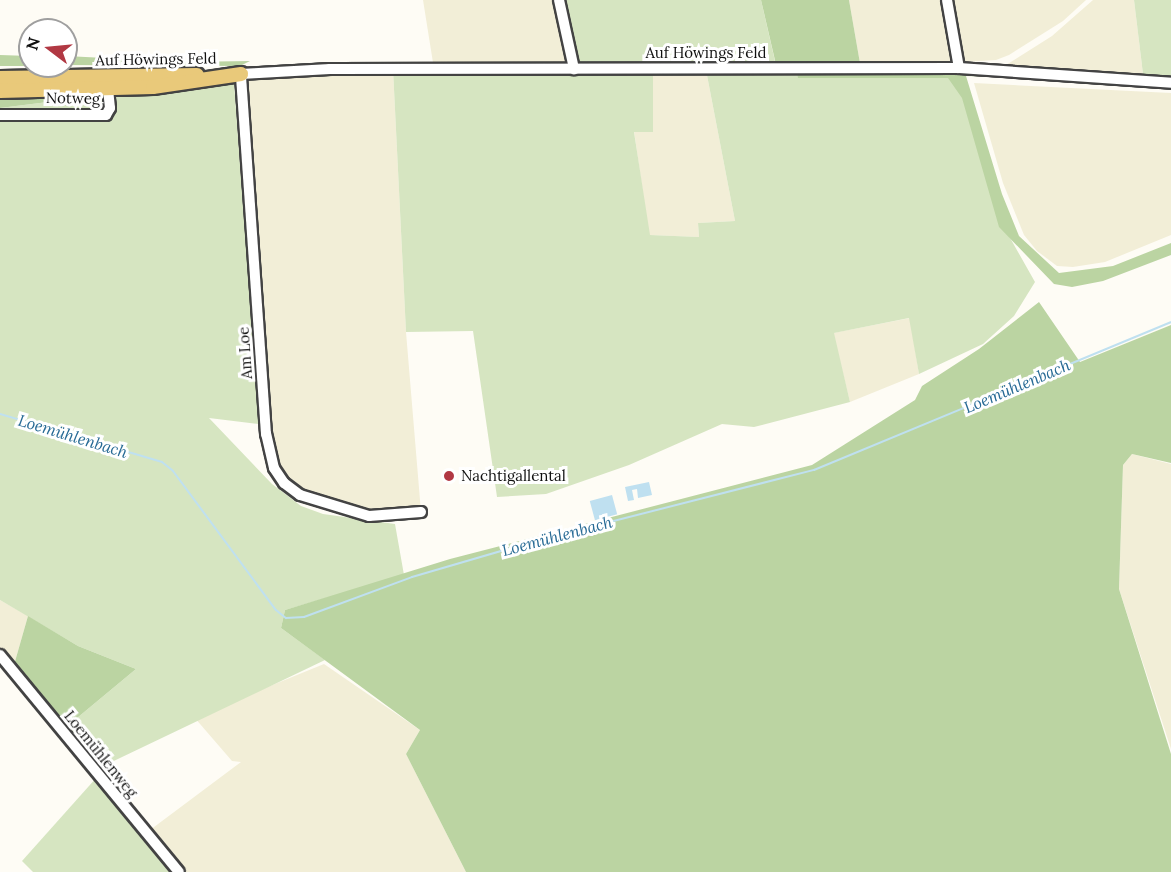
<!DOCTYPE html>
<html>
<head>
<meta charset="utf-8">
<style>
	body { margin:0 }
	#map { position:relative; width:1171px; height:872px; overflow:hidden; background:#fefcf5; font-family:Lora,serif }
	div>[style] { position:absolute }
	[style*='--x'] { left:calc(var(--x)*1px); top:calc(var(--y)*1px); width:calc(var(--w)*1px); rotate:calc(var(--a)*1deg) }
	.farmland>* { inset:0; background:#f2eed7 }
	.green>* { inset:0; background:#d6e5c1 }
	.forest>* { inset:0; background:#bbd4a2 }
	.water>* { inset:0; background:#bfe0f0; transform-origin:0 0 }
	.stream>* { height:2px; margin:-1px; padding:0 1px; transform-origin:1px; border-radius:1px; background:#bfe0f0 }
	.roads { filter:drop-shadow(2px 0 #434343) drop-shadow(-2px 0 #434343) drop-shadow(0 2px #434343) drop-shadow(0 -2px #434343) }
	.minor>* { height:10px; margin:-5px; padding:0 5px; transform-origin:5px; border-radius:5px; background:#fff }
	.major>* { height:14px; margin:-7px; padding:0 7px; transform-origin:7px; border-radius:7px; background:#e9c97a }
	.dots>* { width:16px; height:16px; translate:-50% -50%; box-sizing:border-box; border:3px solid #fff; border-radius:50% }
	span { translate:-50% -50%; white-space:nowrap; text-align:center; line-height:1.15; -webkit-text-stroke:6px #fff; paint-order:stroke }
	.street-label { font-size:15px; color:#101010 }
	.poi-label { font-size:15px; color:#101010 }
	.left { translate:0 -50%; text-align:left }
	.water-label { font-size:16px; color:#276a95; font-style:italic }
	.north { position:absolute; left:18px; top:18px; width:60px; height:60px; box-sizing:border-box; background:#fff; border:2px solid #9f9f9f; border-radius:50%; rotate:286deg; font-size:16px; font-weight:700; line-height:24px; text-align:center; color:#101010 }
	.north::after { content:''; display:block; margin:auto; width:21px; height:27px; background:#b13843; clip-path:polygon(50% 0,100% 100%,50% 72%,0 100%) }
</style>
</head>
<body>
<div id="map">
	<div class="farmland">
		<div style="clip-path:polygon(423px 0,558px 0,574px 69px,434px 69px)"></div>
		<div style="clip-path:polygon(849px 0,947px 0,959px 68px,861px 69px)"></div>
		<div style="clip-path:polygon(952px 0,1086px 0,1063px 21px,1009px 55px,996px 60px,965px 62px)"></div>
		<div style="clip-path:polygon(1093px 0,1134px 0,1143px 74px,1006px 65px,1052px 36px)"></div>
		<div style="clip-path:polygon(393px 69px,406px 332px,421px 512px,369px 516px,300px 495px,274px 468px,241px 74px)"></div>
		<div style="clip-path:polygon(653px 69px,706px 70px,735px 221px,698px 223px,699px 237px,649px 235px,634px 131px,653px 132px)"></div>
		<div style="clip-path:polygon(974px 83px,1171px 93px,1171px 235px,1105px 262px,1073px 267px,1057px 266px,1037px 251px,1024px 235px,1003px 183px)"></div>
		<div style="clip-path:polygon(910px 318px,919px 374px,850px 402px,833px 333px)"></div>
		<div style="clip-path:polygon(1132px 454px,1171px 464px,1171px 749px,1119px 589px,1123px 465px)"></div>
		<div style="clip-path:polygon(0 600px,28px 616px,14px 665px,0 651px)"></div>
		<div style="clip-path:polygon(324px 664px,420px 730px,406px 754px,466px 872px,179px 872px,146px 833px,241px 762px,232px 761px,194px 717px)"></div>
	</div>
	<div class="green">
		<div style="clip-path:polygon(evenodd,559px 0,761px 0,777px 70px,959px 68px,1009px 236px,1035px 282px,1014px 316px,983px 344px,919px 374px,909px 318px,834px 333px,850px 402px,754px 427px,722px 424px,629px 465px,546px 494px,497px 497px,473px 331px,406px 332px,393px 69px,574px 69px,559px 0,653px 69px,706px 70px,735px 221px,698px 223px,699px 237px,650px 235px,634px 132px,653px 132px,653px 69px)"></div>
		<div style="clip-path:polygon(1134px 0,1171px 0,1171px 76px,1143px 74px)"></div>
		<div style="clip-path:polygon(234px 82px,259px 424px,209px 418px,272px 484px,301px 506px,323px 514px,395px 524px,404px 575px,285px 610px,281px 628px,325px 660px,97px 769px,65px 728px,136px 669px,78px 646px,0 600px,0 108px,56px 101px,68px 106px,61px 96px)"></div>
		<div style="clip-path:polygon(97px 777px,176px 872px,33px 872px,22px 861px)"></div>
	</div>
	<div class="forest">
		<div style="clip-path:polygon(761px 0,849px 0,861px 69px,864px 64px,1055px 79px,966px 76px,1002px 194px,1019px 236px,1059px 273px,1113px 266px,1171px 243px,1171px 255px,1103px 281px,1072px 287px,1054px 284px,999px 227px,962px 98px,948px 78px,798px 78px,797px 72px,777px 69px)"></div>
		<div style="clip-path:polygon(0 55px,30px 56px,32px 66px,0 66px)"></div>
		<div style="clip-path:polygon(66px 56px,183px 62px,250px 61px,240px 66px,66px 65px)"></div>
		<div style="clip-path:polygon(61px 96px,69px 107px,56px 101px,0 108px,0 98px)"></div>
		<div style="clip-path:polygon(1039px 302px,1080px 362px,1171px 325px,1171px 463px,1132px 454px,1123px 465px,1119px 589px,1171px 754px,1171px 872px,466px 872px,406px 754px,420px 730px,281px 628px,285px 610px,450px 559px,812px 465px,915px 400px,922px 386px,979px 349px)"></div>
		<div style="clip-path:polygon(28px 616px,78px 646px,136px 669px,65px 728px,14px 665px)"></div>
	</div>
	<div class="water">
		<div style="clip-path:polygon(649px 482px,652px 495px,638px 498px,637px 489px,632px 490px,634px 500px,628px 501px,625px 487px)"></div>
		<div style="left:612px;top:495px;width:20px;height:23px;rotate:75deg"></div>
	</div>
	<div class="stream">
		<div style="--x:0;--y:414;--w:169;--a:16.5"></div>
		<div style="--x:162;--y:462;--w:14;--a:39"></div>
		<div style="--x:173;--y:471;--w:173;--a:53.5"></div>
		<div style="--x:276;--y:610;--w:13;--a:39"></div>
		<div style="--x:286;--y:618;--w:18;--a:-3"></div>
		<div style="--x:304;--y:617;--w:115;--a:-20.3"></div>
		<div style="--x:412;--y:577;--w:128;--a:-16.3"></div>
		<div style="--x:535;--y:541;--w:288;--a:-14.3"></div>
		<div style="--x:814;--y:470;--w:386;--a:-22.5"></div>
	</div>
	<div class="roads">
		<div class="minor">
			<div style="--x:559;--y:0;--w:71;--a:77.7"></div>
			<div style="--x:947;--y:0;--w:69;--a:80"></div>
			<div style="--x:0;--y:115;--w:106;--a:0"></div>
			<div style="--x:106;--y:115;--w:8;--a:-60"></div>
			<div style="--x:110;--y:108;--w:27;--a:-96"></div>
			<div style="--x:421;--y:512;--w:52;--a:175.6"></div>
			<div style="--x:369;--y:516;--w:72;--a:-163.1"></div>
			<div style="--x:300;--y:495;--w:20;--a:-143"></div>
			<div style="--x:284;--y:483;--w:18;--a:-124"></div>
			<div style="--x:274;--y:468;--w:35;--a:-103"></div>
			<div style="--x:266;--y:434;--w:361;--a:-94"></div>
			<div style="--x:241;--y:74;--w:89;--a:-3.2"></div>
			<div style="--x:330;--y:69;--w:629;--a:-0.09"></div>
			<div style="--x:959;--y:68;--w:213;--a:4"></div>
			<div style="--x:0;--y:655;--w:281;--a:50.5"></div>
		</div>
		<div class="major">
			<div style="--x:0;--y:78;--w:197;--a:-0.9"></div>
			<div style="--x:0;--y:91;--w:153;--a:-1.5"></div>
			<div style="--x:153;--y:87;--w:89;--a:-8.4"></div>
		</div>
	</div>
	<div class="dots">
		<div style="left:449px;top:476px;background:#b13843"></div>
	</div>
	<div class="street-label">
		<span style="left:706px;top:53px">Auf Höwings Feld</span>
		<span style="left:156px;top:59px;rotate:-1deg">Auf Höwings Feld</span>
		<span style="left:73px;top:98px;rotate:1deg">Notweg</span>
		<span style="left:245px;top:353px;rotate:-94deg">Am Loe</span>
		<span style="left:101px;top:754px;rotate:51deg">Loemühlenweg</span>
	</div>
	<div class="poi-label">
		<span class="left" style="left:461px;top:476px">Nachtigallental</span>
	</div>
	<div class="water-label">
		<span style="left:1017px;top:386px;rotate:-23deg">Loemühlenbach</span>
		<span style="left:73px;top:436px;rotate:17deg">Loemühlenbach</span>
		<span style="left:557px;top:536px;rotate:-15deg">Loemühlenbach</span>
	</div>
	<div class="north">N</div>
</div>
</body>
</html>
